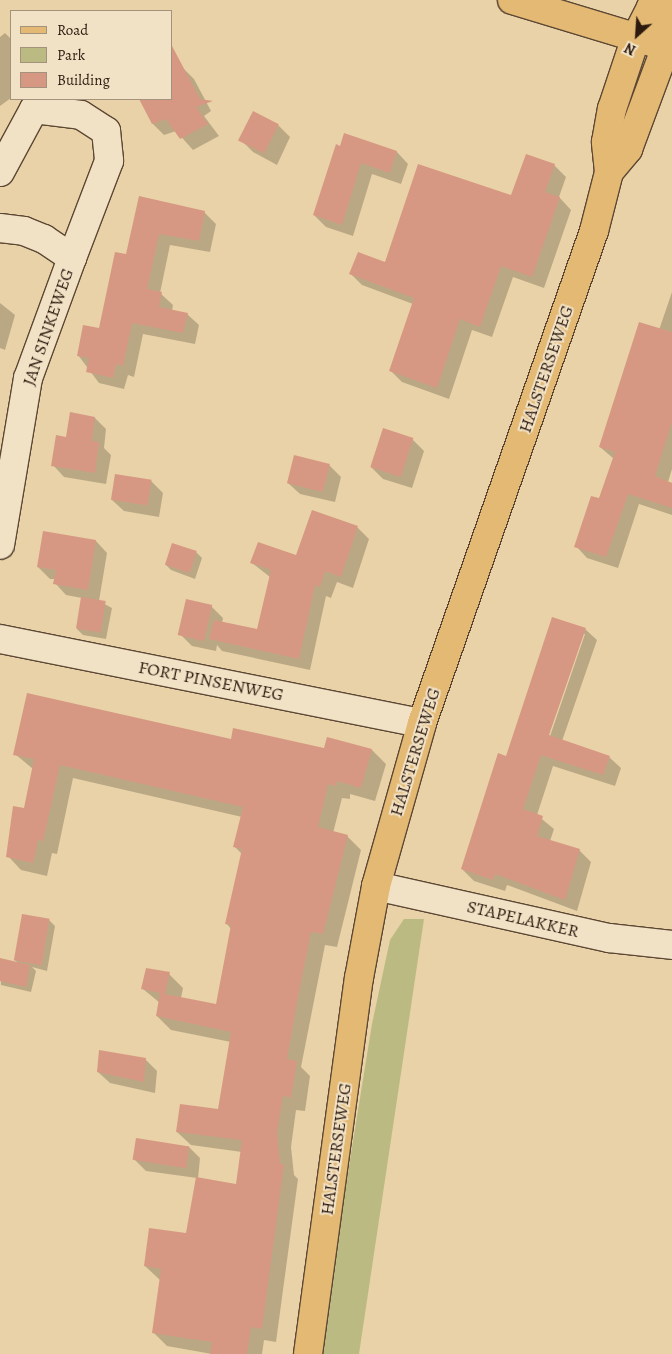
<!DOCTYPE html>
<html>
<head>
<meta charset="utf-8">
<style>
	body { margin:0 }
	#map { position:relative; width:672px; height:1354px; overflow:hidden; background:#e9d2a7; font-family:Alegreya,serif }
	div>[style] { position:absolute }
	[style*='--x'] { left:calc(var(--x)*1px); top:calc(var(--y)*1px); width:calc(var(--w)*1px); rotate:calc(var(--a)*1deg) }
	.green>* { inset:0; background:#bcba83 }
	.shadow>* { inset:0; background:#0003 }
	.building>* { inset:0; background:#d79883; transform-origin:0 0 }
	.roads { filter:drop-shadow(1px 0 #5c4734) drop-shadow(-1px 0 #5c4734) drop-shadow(0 1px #5c4734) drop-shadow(0 -1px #5c4734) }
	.minor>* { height:28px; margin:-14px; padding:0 14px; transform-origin:14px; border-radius:14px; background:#f1e2c6 }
	.major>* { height:28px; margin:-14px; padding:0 14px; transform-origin:14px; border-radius:14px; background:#e4b974 }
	span { translate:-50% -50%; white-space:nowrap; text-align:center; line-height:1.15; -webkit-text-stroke:4px #f1e2c6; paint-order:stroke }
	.street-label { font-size:18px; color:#2d190e }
	.legend { position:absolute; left:10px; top:10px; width:162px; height:90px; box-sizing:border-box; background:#f1e2c6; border:1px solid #a3927c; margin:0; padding:6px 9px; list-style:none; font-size:15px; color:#2d190e }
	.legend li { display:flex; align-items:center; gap:10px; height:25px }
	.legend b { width:25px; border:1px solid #a3927c }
	.north { position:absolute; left:612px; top:10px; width:50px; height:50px; -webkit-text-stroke:4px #f1e2c6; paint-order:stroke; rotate:206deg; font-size:14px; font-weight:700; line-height:20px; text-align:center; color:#2d190e }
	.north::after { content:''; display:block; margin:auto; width:18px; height:22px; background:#2d190e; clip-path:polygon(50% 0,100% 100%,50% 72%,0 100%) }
</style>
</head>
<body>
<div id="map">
	<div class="green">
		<div style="clip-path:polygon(404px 919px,424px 919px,359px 1354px,323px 1354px,338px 1234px,372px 1024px,390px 940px)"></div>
	</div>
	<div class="shadow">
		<div style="clip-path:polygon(5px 33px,11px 39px,11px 98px,0 106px,0 37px)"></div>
		<div style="clip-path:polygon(182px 67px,194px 79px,211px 111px,204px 116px,219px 136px,193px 150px,176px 131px,164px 135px,153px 124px,140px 99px,171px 99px)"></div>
		<div style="clip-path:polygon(278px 125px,290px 137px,277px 165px,253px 152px,241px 140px)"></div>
		<div style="clip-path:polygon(337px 146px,397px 152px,408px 164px,401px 184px,372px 174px,353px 236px,326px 227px,314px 215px)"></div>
		<div style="clip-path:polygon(554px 165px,566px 177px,559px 197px,571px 210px,544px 288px,513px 277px,492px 337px,472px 330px,449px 399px,402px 382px,391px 371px,413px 304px,362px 285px,351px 274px,386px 264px,512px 197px)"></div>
		<div style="clip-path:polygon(140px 197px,204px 212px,216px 224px,210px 252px,170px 245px,160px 293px,173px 305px,172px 311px,187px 314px,199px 325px,195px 344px,143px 334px,134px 377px,128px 375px,124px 389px,99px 383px,78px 355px,100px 330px,127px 256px)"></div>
		<div style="clip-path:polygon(672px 292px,672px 469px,668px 482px,672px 483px,672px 515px,639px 504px,618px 568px,587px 558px,576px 546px,600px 500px,614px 459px,600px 447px,659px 330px)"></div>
		<div style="clip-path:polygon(0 303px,15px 315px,5px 350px,0 348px)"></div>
		<div style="clip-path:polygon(95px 418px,106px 429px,104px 448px,111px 455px,106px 484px,64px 477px,53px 465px,67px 439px)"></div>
		<div style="clip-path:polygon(384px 430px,413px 440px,424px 451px,412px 488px,383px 479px,371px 467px)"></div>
		<div style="clip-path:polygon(329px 465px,341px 477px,335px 502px,300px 494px,288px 483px)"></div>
		<div style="clip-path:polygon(151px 481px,163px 493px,159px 517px,124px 511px,112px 500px)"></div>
		<div style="clip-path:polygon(312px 511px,358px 528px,369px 539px,353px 588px,337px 582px,331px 598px,326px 596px,310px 670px,222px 651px,217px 645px,216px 651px,192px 646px,180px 634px,211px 606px,223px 618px,222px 623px,258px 630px,270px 577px,252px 563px,296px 557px)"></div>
		<div style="clip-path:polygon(96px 541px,107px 553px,99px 601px,112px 608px,106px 639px,83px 635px,77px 629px,82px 598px,66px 595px,55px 583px,55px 579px,50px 579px,38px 567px)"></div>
		<div style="clip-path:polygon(196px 552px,202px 558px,195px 579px,171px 570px,166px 565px)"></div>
		<div style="clip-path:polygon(evenodd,585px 629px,597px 640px,562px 741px,609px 757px,621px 768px,615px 786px,553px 766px,537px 815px,554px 829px,550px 841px,579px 850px,591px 862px,577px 911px,507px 885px,505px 891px,474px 881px,462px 869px,507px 757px,585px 629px,582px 634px,585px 634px,548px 742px,545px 741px,582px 634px)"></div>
		<div style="clip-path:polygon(328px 738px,372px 750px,386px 764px,375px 801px,350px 794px,350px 799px,342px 798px,333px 833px,347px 836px,361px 850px,337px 947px,325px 945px,301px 1067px,310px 1076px,305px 1111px,296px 1110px,291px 1147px,294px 1175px,298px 1179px,276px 1342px,264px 1340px,262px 1354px,212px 1354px,167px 1346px,153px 1332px,160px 1280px,145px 1266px,187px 1234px,197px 1178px,146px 1171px,134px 1159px,189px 1147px,200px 1158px,198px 1179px,237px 1185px,242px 1152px,191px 1145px,177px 1132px,219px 1111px,231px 1042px,171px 1030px,157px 1016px,160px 1003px,143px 989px,169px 974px,183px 988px,181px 998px,217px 1005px,231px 929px,227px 924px,242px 854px,235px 847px,242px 817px,73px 778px,57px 854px,52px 853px,47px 876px,21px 870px,8px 856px,25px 810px,33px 769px,15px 754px,231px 741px,325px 750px)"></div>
		<div style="clip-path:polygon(49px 920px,55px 926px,47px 971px,32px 967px,36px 971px,31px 992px,1px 985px,0 959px,18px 963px,14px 959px)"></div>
		<div style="clip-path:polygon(146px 1060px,157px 1071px,155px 1093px,110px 1083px,98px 1072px)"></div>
	</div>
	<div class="building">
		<div style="clip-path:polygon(171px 44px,200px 99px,213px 101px,196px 107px,208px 124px,180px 139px,166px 119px,152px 124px,139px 99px,171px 99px)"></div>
		<div style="left:253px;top:111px;width:29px;height:33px;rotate:27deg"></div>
		<div style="clip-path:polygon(344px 133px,397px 151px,390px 173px,361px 163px,342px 225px,313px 215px,336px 144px,340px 146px)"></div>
		<div style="clip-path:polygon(526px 154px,555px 164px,545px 192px,560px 197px,532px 277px,501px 266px,480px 327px,460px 319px,437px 388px,389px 371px,414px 298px,349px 274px,358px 252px,385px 262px,418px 164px,511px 195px)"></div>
		<div style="clip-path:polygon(139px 196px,205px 211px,199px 241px,159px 234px,147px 289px,162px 292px,159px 307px,188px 313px,183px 333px,132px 323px,123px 366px,116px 364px,113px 378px,86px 372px,89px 358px,77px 356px,83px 325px,99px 328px,115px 252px,126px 254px)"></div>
		<div style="clip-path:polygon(639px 322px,672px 332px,672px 422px,655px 476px,672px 483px,672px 508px,628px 494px,606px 557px,574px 547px,591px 496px,599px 498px,615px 452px,599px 447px)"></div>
		<div style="clip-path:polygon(70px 412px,95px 417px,92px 441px,99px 442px,95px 473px,51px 466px,56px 435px,66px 437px)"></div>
		<div style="left:383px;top:428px;width:32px;height:41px;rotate:18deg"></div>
		<div style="left:294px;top:455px;width:37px;height:29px;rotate:14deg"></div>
		<div style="left:115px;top:474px;width:37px;height:26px;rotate:9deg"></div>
		<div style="clip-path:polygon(312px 510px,358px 526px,341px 577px,325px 571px,320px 587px,315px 585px,299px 659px,209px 639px,214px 620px,257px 629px,271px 570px,250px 563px,258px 542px,296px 555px)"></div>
		<div style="clip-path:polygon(43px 531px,96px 540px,88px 590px,53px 584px,56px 570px,37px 567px)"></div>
		<div style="left:172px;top:543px;width:26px;height:23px;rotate:18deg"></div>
		<div style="left:81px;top:597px;width:25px;height:32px;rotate:9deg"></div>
		<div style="left:186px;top:599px;width:27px;height:37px;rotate:13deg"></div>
		<div style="clip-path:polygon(552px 617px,586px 628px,549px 735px,610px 756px,603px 775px,541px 755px,523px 809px,543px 816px,537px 836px,580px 849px,565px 900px,495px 874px,493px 880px,461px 869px,498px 753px,506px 756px)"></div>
		<div style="clip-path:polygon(27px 693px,231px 739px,233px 728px,324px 748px,327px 737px,372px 749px,361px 788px,337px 781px,336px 786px,328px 784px,318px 827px,348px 835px,323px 934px,311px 932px,298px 997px,287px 1059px,297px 1061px,291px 1098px,283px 1096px,277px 1132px,280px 1164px,284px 1164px,262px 1329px,251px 1327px,247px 1354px,210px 1354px,212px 1342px,152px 1333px,161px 1269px,144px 1266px,149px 1228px,186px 1233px,196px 1177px,236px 1184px,242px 1140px,176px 1132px,180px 1104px,218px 1109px,231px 1032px,156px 1016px,160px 993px,141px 989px,146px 968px,170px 972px,165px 994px,216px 1004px,231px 925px,225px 924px,242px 849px,233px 847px,243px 807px,60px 765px,43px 841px,38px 840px,33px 863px,6px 857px,13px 806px,24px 808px,34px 759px,13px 755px)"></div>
		<div style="left:22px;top:914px;width:28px;height:47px;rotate:10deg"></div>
		<div style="clip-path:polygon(0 958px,30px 965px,26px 987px,0 981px)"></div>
		<div style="clip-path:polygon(99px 1050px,146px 1058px,144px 1082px,97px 1072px)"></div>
		<div style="left:136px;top:1138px;width:54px;height:22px;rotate:9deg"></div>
	</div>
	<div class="roads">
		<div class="minor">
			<div style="--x:0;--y:172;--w:72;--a:-61.6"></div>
			<div style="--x:34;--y:109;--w:47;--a:7.3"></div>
			<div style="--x:81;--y:115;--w:30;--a:33"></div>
			<div style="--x:106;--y:131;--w:30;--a:84"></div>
			<div style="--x:109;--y:161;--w:104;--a:110.9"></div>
			<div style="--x:0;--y:228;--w:24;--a:7"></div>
			<div style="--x:24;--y:231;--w:22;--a:22"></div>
			<div style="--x:44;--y:239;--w:34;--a:34"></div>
			<div style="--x:72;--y:258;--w:128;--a:110.1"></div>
			<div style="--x:28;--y:378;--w:169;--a:99.5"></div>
			<div style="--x:0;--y:639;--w:430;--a:11.3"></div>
			<div style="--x:376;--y:886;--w:239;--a:12.6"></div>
			<div style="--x:609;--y:938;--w:63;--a:6.3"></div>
		</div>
		<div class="major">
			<div style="--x:512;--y:0;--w:148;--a:16.8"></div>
			<div style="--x:609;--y:172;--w:30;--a:-50"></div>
			<div style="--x:628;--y:149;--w:109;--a:-69.6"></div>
			<div style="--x:666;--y:47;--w:29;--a:-86"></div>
			<div style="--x:668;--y:18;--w:20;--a:-117"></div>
			<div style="--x:308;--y:1354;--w:379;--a:-82.3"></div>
			<div style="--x:359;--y:978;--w:94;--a:-79.5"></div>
			<div style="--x:376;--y:886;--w:169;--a:-74.2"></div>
			<div style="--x:422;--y:723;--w:521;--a:-70.73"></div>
			<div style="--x:594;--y:231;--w:61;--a:-75.7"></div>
			<div style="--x:609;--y:172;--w:30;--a:-96"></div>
			<div style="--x:606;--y:142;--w:34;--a:-80"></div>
			<div style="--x:612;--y:109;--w:76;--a:-71.6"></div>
			<div style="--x:636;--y:37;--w:34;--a:-63"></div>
			<div style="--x:651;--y:7;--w:22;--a:-13"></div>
		</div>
	</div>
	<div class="street-label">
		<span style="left:48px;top:327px;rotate:-71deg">JAN SINKEWEG</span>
		<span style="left:546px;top:369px;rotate:-71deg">HALSTERSEWEG</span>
		<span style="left:211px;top:681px;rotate:11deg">FORT PINSENWEG</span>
		<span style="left:415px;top:752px;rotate:-73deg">HALSTERSEWEG</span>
		<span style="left:523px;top:919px;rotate:13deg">STAPELAKKER</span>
		<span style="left:336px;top:1149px;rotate:-82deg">HALSTERSEWEG</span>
	</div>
	<ul class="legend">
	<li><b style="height:6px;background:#e4b974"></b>Road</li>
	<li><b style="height:14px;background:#bcba83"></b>Park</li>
	<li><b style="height:14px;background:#d79883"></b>Building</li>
	</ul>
	<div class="north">N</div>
</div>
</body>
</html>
